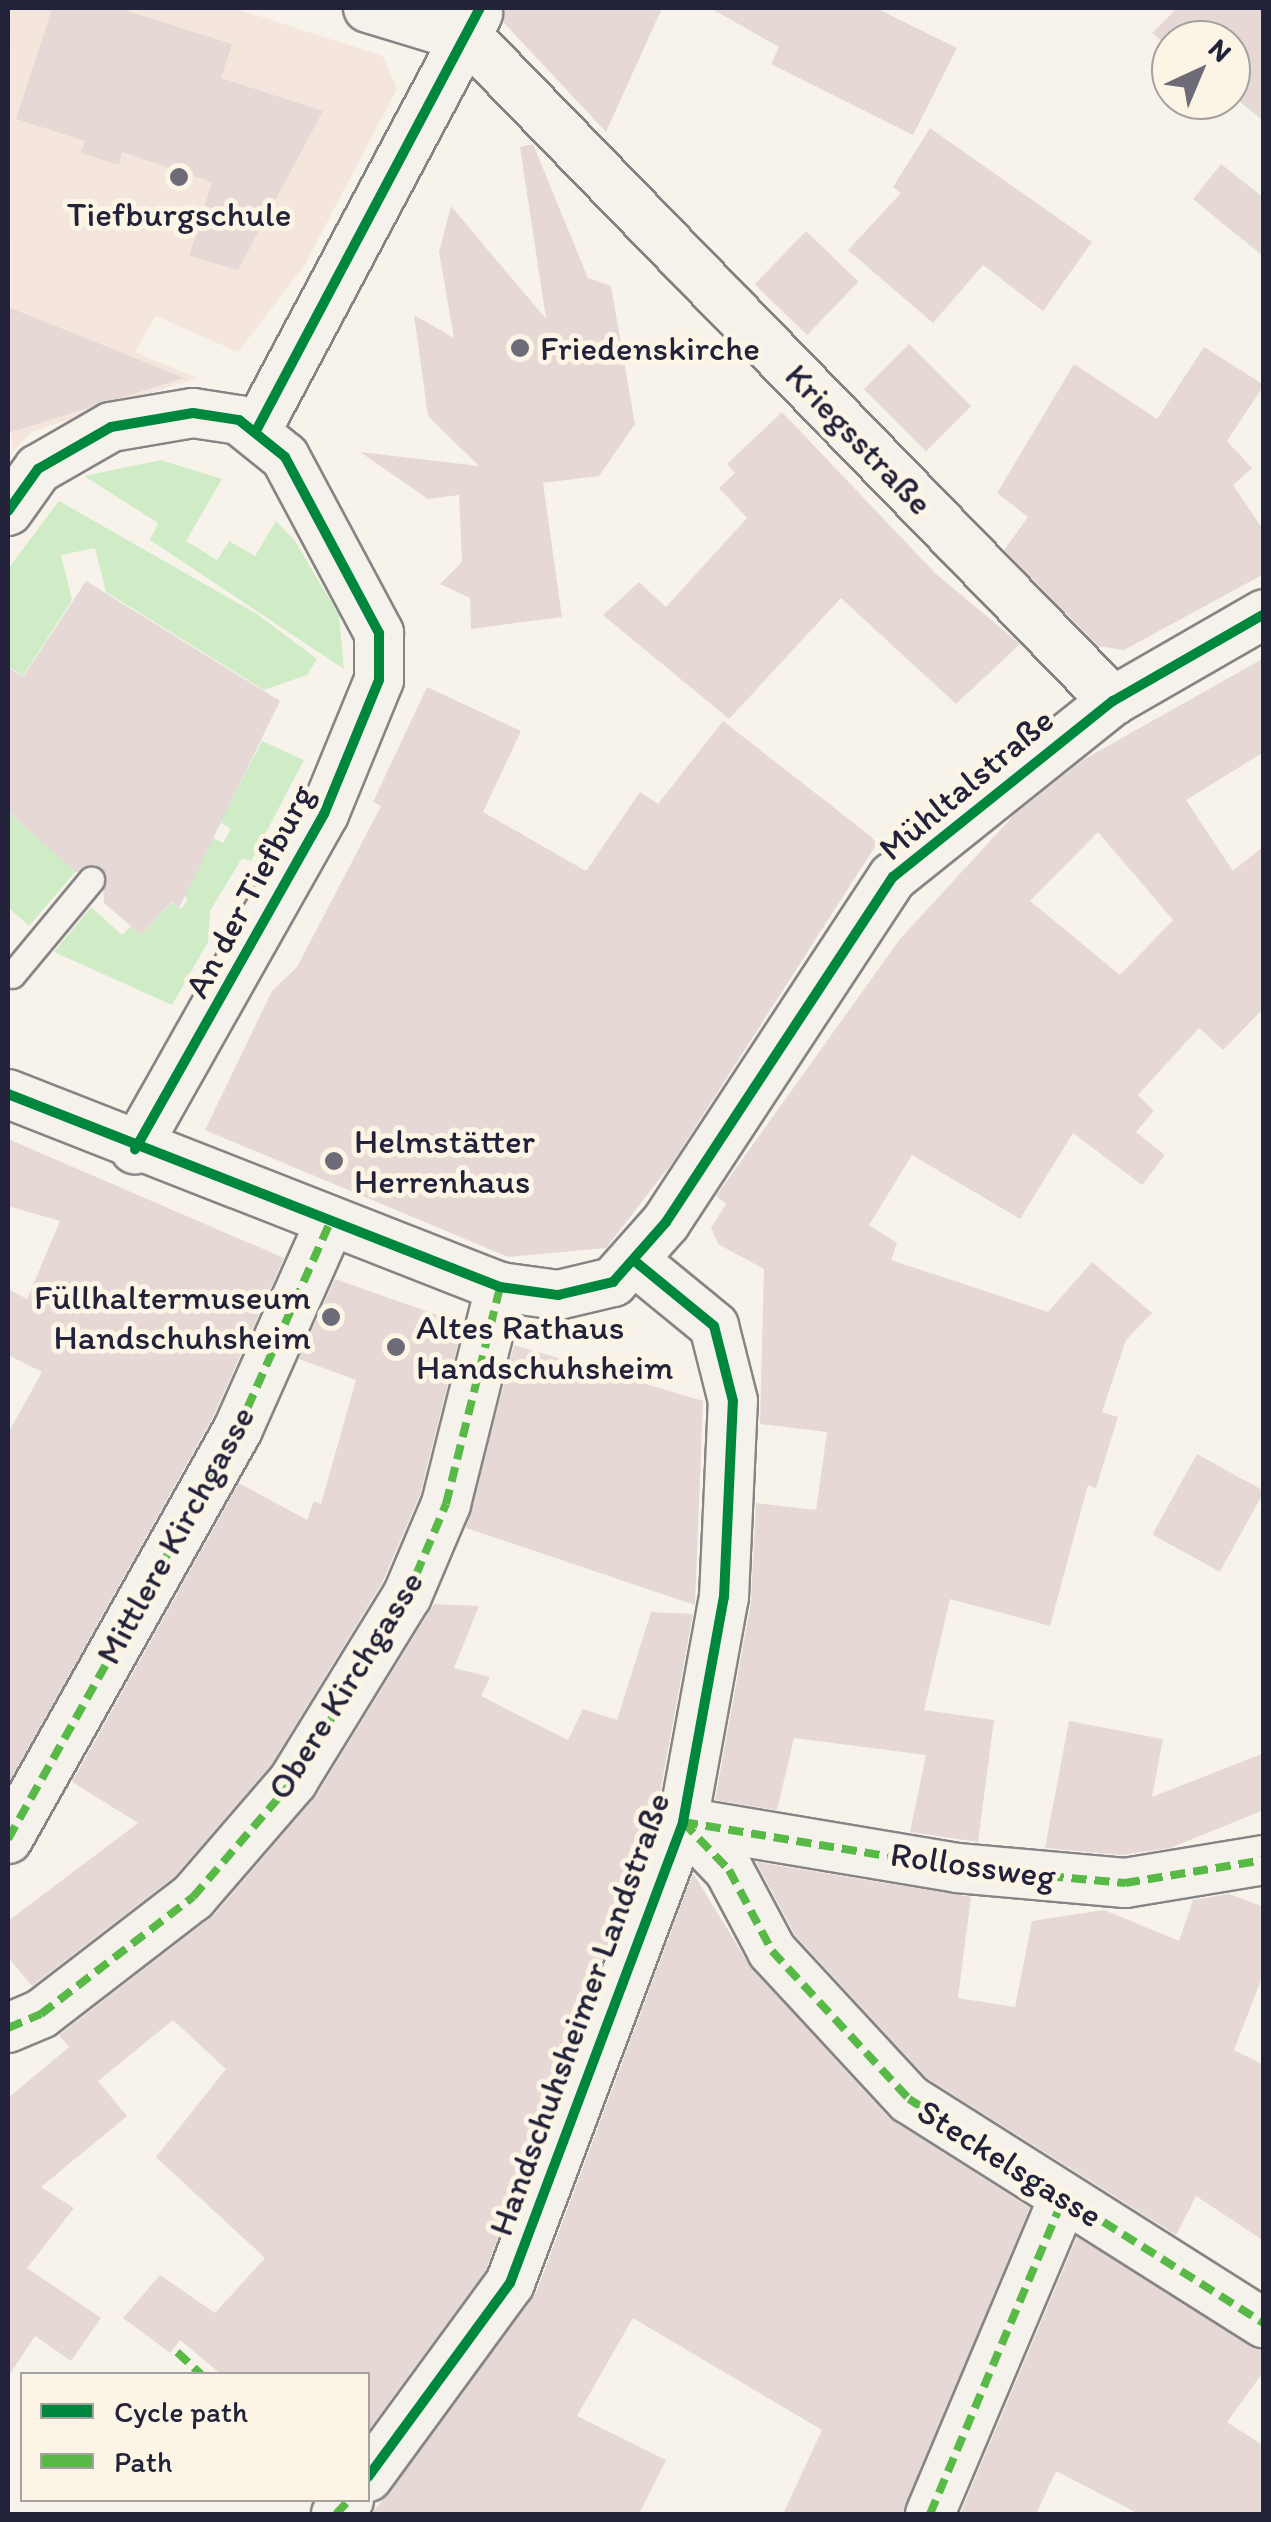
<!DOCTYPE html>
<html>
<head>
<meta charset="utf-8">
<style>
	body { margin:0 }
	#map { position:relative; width:1271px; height:2522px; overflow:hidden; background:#f7f3ea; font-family:Itim,sans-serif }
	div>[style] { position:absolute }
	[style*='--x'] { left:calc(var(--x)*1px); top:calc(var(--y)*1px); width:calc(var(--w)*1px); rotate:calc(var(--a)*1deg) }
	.built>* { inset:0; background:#f5e6dd }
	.green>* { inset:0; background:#cfecc7 }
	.building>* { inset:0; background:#e6d9d5; transform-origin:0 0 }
	.roads { filter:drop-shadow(2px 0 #868485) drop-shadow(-2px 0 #868485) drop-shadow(0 2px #868485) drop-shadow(0 -2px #868485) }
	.lane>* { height:25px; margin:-12.5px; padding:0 12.5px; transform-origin:12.5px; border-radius:12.5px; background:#f5f2ec }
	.street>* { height:48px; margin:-24px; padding:0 24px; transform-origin:24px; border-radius:24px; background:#f5f2ec }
	.quiet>* { height:8px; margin-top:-4px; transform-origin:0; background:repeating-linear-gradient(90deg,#58b947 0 15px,transparent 0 23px) }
	.cycleway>* { height:10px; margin:-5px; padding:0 5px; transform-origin:5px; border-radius:5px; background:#00873e }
	.dots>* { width:28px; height:28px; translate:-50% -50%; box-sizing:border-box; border:5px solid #fcf5e5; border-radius:50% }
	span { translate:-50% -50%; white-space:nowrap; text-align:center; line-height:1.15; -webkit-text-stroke:10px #fcf5e5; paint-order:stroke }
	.poi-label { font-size:35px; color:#22223b }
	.left { translate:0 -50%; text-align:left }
	.right { translate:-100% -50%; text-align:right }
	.street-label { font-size:35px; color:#22223b }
	.frame { position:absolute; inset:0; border:10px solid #22223b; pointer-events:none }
	.legend { position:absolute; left:20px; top:2372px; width:350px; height:130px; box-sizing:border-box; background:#fcf5e5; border:2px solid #a5a1a1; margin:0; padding:12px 18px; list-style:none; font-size:30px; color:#22223b }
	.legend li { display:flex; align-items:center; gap:20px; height:50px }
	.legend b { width:50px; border:2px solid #a5a1a1 }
	.north { position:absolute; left:1151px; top:20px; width:100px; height:100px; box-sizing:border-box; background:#fcf5e5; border:2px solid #a5a1a1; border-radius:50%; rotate:44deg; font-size:28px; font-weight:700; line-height:40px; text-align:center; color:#22223b }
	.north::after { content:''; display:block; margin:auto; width:35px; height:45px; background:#6d6b78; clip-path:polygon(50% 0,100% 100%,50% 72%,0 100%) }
</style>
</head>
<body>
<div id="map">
	<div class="built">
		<div style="clip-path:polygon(10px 8px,234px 8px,383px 56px,397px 89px,304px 266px,238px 352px,156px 316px,135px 352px,197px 378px,33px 431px,12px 452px)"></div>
	</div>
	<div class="green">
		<div style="clip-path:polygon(161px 460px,222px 479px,186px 541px,217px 560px,229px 541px,255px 556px,276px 521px,295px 541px,339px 615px,344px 669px,150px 540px,158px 523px,84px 476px)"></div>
		<div style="clip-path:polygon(59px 501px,257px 614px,317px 659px,307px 675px,264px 690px,106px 592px,95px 548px,61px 555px,72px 600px,23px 676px,8px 666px,8px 569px)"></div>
		<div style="clip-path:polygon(262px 741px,304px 760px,251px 861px,242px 858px,210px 911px,208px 942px,172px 1005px,54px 952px,91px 907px,122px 935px,131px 926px,141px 935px,172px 902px,181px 909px,188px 899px,179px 891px,211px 837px,223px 843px,231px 829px,220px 822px)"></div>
		<div style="clip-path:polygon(8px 813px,77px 870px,29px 926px,8px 907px)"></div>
	</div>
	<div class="building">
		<div style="clip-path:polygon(52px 8px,118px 8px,232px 44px,221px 78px,323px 111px,238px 270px,189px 256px,212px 182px,122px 152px,119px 165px,81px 153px,85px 141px,16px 119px)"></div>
		<div style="clip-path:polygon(504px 8px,662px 8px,606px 132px,503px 22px)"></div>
		<div style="clip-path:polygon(710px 8px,876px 8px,957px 48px,913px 135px,771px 64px,779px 47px)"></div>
		<div style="clip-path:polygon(1177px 8px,1264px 8px,1264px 121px,1231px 95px,1231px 40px,1171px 40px,1171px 49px,1152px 33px)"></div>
		<div style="clip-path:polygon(930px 128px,1092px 242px,1043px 311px,983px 265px,933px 323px,848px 250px,901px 193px,893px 187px)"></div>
		<div style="clip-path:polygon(533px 144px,588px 278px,611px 286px,635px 424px,599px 476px,543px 483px,562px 617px,471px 629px,470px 598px,440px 584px,462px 562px,459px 495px,428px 499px,360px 452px,479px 466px,428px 416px,414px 315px,454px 338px,439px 252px,451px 206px,546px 319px,520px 147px)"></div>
		<div style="clip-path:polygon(1221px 164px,1264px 198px,1264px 257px,1193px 199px)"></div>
		<div style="left:806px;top:231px;width:73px;height:74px;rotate:44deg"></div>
		<div style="clip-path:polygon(8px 307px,108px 347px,184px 378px,8px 433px)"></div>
		<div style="left:909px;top:344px;width:88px;height:64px;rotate:45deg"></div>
		<div style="clip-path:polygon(1204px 347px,1264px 385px,1227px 441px,1252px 468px,1233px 485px,1264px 531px,1264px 574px,1124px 650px,1098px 646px,1004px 550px,1028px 517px,997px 493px,1074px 364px,1157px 419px)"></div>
		<div style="clip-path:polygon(782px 412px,935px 573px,1020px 644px,956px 704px,841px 598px,729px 719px,603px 615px,639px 582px,666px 607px,747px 518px,719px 488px,735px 473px,727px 464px)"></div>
		<div style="clip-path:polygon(86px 581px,280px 701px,179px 908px,172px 901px,141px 935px,104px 903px,102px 868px,76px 872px,8px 812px,8px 667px,23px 677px)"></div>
		<div style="clip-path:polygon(evenodd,1264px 658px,1264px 752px,1186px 800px,1233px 871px,1264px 846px,1264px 1008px,1223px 1050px,1199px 1028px,1138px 1095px,1154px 1111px,1136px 1132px,1165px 1155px,1142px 1185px,1073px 1133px,1020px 1219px,912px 1155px,869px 1225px,897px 1243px,891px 1260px,1048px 1312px,1092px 1262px,1152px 1313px,1126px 1340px,1102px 1412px,1118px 1417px,1096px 1488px,1088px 1485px,1050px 1626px,950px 1599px,924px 1710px,994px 1720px,978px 1842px,910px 1832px,926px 1755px,794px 1738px,777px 1810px,715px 1800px,751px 1602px,756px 1503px,816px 1510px,827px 1432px,760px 1424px,764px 1269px,718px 1244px,711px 1228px,726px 1204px,716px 1196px,900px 939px,1014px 815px,1083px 760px,1264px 658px,1098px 832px,1173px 920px,1120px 975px,1030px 901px,1098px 832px)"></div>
		<div style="clip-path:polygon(427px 687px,521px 731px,483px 812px,586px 871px,640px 792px,658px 804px,723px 721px,878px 842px,672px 1163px,606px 1248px,508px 1257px,205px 1130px,272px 991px,297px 967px,381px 806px,373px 802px)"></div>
		<div style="clip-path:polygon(8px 1139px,284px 1258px,213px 1417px,8px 1784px,8px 1433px,42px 1372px,8px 1355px,8px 1289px,27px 1299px,60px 1221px,8px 1206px)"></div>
		<div style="clip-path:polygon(335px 1279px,463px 1324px,420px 1495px,382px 1583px,271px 1765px,174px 1877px,32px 1986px,8px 1957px,8px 1921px,138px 1823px,72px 1782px,239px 1483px,307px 1520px,314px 1501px,321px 1504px,356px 1380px,299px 1359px)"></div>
		<div style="clip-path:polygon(514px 1345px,703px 1401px,695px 1605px,466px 1528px)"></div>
		<div style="left:1197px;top:1454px;width:77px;height:92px;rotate:29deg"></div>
		<div style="clip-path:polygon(434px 1604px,479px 1606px,454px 1668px,490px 1677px,481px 1696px,568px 1740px,583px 1709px,617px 1720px,651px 1612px,693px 1614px,656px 1815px,486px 2270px,368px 2431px,368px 2374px,221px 2374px,180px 2340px,170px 2353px,123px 2318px,160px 2275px,215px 2313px,265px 2258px,156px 2157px,226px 2069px,173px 2020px,98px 2081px,127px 2116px,41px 2187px,74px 2208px,27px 2268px,101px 2318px,71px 2361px,35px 2336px,8px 2377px,8px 2098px,69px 2047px,59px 2035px,214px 1915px,316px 1796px)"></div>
		<div style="clip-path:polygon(1069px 1721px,1163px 1739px,1152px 1797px,1264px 1753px,1264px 1810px,1170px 1848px,1121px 1855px,1045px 1848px)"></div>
		<div style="clip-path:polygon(756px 1862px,971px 1897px,958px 1998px,1015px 2007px,1032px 1921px,1104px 1910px,1179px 1941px,1193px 1900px,1229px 1894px,1264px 1907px,1264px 1972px,1234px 2050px,1264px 2065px,1264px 2241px,1196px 2196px,1176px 2235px,927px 2078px,795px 1935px)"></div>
		<div style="clip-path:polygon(693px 1873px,752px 1969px,889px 2118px,1030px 2208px,903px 2514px,783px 2514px,822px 2430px,633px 2318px,577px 2416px,666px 2460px,639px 2514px,372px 2514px,536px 2293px)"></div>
		<div style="clip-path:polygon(1077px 2237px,1264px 2350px,1264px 2371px,1227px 2422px,1264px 2446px,1264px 2514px,1139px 2514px,1056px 2471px,1036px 2514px,960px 2514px)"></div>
	</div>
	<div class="roads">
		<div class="lane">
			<div style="--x:12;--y:975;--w:124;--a:-50.3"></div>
		</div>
		<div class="street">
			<div style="--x:368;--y:8;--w:107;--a:16.9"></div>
			<div style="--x:470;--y:39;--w:923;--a:45.83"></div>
			<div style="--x:257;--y:429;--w:471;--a:-62"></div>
			<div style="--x:8;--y:511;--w:52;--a:-54.5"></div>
			<div style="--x:38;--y:469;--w:84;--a:-29.9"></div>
			<div style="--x:111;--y:427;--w:83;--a:-9.7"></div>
			<div style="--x:193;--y:413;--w:47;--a:8.7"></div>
			<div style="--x:239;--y:420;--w:59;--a:38.8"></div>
			<div style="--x:285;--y:457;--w:200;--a:61.9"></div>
			<div style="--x:379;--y:633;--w:47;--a:90"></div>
			<div style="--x:379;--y:680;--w:145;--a:112.3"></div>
			<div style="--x:324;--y:814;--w:385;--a:119.4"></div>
			<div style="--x:8;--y:1094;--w:529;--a:21.42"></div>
			<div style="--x:500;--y:1287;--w:59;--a:7.9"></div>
			<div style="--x:558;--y:1295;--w:57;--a:-13.3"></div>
			<div style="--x:613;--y:1282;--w:80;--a:-48.5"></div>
			<div style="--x:666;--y:1222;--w:413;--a:-56.7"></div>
			<div style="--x:893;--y:877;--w:282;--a:-38.7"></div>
			<div style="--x:1113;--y:701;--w:174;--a:-29.9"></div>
			<div style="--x:683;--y:1822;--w:66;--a:46.2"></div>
			<div style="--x:729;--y:1870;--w:92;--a:62"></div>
			<div style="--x:772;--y:1951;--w:202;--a:47.2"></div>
			<div style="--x:909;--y:2099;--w:420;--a:32.3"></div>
			<div style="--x:683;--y:1822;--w:278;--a:9.5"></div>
			<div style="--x:957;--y:1868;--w:169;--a:5.1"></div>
			<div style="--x:1125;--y:1883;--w:141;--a:-9.4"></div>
			<div style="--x:8;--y:1839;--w:470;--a:-60.7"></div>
			<div style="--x:238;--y:1429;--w:223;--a:-66"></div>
			<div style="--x:8;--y:2028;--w:36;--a:-23"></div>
			<div style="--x:41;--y:2014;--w:192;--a:-37.6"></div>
			<div style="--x:193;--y:1897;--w:153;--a:-49.2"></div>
			<div style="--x:293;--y:1781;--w:217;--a:-58.4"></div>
			<div style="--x:407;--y:1596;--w:100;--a:-67"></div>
			<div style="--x:446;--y:1504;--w:224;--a:-76"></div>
			<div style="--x:368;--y:2477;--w:240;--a:-53.8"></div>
			<div style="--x:510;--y:2283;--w:492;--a:-69.4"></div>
			<div style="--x:683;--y:1822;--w:229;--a:-79.7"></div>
			<div style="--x:724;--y:1597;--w:196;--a:-87.4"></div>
			<div style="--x:733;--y:1401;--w:77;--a:-104.2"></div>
			<div style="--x:714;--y:1326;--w:99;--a:-140.7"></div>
			<div style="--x:336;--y:2514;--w:19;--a:-47"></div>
			<div style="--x:930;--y:2514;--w:342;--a:-67.1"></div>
		</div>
	</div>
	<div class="quiet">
		<div style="--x:683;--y:1822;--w:66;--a:46.2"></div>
		<div style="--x:729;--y:1870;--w:92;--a:62"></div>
		<div style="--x:772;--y:1951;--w:202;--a:47.2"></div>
		<div style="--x:909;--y:2099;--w:420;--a:32.3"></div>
		<div style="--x:683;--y:1822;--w:278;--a:9.5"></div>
		<div style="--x:957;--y:1868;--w:169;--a:5.1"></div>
		<div style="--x:1125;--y:1883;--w:141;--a:-9.4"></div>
		<div style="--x:8;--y:1839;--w:470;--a:-60.7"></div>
		<div style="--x:238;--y:1429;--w:223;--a:-66"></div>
		<div style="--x:8;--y:2028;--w:36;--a:-23"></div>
		<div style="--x:41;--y:2014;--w:192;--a:-37.6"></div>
		<div style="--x:193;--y:1897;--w:153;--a:-49.2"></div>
		<div style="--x:293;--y:1781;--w:217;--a:-58.4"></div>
		<div style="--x:407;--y:1596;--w:100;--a:-67"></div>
		<div style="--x:446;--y:1504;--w:224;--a:-76"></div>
		<div style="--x:177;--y:2352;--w:33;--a:43"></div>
		<div style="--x:336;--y:2514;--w:19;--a:-47"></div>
		<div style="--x:930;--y:2514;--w:342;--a:-67.1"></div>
	</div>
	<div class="cycleway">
		<div style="--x:257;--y:429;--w:476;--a:-62.1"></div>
		<div style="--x:8;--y:511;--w:52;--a:-54.5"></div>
		<div style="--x:38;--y:469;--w:84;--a:-29.9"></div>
		<div style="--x:111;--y:427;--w:83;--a:-9.7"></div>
		<div style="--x:193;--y:413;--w:47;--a:8.7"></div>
		<div style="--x:239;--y:420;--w:59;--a:38.8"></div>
		<div style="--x:285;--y:457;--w:200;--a:61.9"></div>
		<div style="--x:379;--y:633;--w:47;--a:90"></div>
		<div style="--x:379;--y:680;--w:145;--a:112.3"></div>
		<div style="--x:324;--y:814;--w:385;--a:119.4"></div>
		<div style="--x:8;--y:1094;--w:529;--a:21.42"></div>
		<div style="--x:500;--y:1287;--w:59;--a:7.9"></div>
		<div style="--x:558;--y:1295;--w:57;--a:-13.3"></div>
		<div style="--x:613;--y:1282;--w:80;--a:-48.5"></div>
		<div style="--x:666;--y:1222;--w:413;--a:-56.7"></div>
		<div style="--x:893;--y:877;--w:282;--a:-38.7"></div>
		<div style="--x:1113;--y:701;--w:174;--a:-29.9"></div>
		<div style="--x:368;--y:2477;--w:240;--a:-53.8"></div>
		<div style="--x:510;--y:2283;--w:492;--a:-69.4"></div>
		<div style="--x:683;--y:1822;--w:229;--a:-79.7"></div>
		<div style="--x:724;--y:1597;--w:196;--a:-87.4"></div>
		<div style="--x:733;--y:1401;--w:77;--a:-104.2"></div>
		<div style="--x:714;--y:1326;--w:99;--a:-140.7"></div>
	</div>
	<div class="dots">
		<div style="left:179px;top:177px;background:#6d6b78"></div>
		<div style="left:520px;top:348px;background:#6d6b78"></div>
		<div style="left:334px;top:1161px;background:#6d6b78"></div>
		<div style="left:331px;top:1317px;background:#6d6b78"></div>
		<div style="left:396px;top:1347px;background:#6d6b78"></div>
	</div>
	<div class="poi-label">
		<span style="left:179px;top:214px">Tiefburgschule</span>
		<span class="left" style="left:540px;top:348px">Friedenskirche</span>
		<span class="left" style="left:354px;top:1161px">Helmstätter<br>Herrenhaus</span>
		<span class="right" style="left:311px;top:1317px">Füllhaltermuseum<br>Handschuhsheim</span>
		<span class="left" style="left:416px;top:1347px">Altes Rathaus<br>Handschuhsheim</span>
	</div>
	<div class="street-label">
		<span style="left:859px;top:439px;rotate:46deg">Kriegsstraße</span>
		<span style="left:966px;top:784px;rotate:-40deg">Mühltalstraße</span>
		<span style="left:249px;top:891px;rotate:-62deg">An der Tiefburg</span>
		<span style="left:175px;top:1535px;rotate:-61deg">Mittlere Kirchgasse</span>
		<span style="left:345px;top:1685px;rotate:-58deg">Obere Kirchgasse</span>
		<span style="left:973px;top:1865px;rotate:8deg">Rollossweg</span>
		<span style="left:579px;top:2014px;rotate:-70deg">Handschuhsheimer Landstraße</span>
		<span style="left:1010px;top:2163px;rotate:32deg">Steckelsgasse</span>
	</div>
	<div class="frame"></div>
	<ul class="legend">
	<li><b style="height:12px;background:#00873e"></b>Cycle path</li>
	<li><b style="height:12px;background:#58b947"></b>Path</li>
	</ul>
	<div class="north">N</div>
</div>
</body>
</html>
